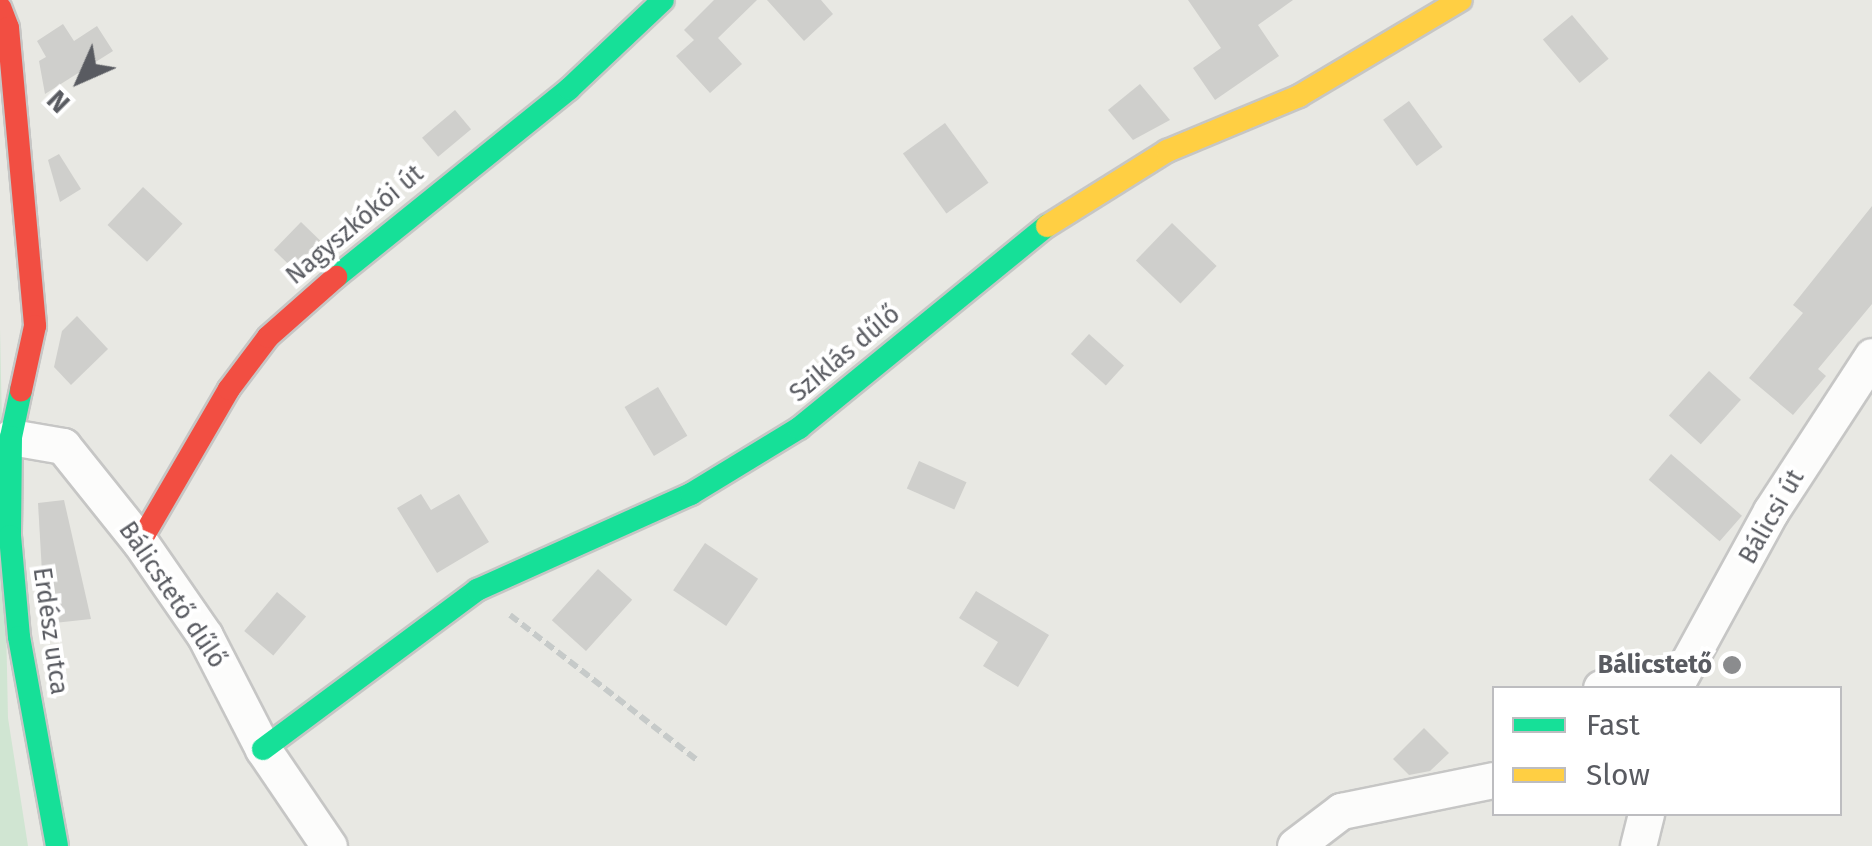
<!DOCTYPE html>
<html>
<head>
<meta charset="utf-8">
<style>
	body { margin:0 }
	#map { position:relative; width:1872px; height:846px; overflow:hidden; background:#e8e8e3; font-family:"Fira Sans",sans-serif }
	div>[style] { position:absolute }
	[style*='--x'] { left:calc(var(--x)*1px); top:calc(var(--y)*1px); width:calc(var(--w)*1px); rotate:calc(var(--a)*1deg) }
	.green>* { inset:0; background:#d0e5d2 }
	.building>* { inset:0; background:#cfcfcc; transform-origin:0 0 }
	.path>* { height:6px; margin-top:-3px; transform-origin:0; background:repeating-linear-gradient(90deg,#c6cac9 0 10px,transparent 0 15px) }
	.roads { filter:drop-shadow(2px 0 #c6c6c5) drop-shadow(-2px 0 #c6c6c5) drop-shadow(0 2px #c6c6c5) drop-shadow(0 -2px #c6c6c5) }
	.street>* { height:35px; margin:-17.5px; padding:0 17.5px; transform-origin:17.5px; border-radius:17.5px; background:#fcfcfb }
	.fast>* { height:22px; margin:-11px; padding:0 11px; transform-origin:11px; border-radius:11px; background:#16e098 }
	.slow>* { height:22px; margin:-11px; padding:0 11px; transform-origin:11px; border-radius:11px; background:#ffcf43 }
	.jam>* { height:22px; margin:-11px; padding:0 11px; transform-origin:11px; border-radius:11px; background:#f24e42 }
	.dots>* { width:28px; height:28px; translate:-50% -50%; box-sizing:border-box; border:5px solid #fff; border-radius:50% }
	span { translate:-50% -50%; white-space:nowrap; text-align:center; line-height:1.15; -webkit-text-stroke:8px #fff; paint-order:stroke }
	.street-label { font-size:25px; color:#595b61 }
	.poi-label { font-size:25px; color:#595b61; font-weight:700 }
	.right { translate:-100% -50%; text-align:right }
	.legend { position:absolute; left:1492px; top:686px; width:350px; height:130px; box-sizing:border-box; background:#fff; border:2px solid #bdbdc0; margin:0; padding:12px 18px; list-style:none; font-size:30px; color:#595b61 }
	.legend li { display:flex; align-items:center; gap:20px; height:50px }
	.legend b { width:50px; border:2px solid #bdbdc0 }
	.north { position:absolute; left:30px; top:30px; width:100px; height:100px; -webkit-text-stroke:8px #fff; paint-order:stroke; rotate:225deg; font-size:28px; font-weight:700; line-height:40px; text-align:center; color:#595b61 }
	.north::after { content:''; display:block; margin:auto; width:35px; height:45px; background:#595b61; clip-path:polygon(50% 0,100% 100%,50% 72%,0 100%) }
</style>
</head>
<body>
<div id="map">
	<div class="green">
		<div style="clip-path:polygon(0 328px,8px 718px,28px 846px,0 846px)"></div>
	</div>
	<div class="building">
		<div style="clip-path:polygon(714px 0,757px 0,718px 38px,742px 64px,710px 93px,676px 56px,694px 40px,684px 30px)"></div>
		<div style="clip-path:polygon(767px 0,821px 0,833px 14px,804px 41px)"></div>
		<div style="clip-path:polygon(1188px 0,1293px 0,1258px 25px,1279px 56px,1215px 100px,1193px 68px,1221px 48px)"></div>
		<div style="left:1572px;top:15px;width:57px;height:38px;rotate:50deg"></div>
		<div style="clip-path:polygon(63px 24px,74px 41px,97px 26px,113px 51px,45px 94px,39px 61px,46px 57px,37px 41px)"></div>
		<div style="clip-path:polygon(1140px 84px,1170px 120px,1133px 140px,1108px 110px)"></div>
		<div style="left:1409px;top:101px;width:57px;height:32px;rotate:54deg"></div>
		<div style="left:455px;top:110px;width:25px;height:43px;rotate:50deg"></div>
		<div style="left:945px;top:123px;width:74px;height:52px;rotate:54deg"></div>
		<div style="clip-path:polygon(59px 154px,81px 189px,60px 202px,48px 160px)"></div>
		<div style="left:143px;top:187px;width:54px;height:52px;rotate:43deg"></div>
		<div style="clip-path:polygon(1872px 206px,1872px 304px,1818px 369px,1826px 376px,1793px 415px,1749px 378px,1803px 313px,1793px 305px)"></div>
		<div style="left:301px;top:222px;width:33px;height:39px;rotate:44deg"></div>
		<div style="left:1172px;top:223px;width:62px;height:52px;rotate:44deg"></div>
		<div style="clip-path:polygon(77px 316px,108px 349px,71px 385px,54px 367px,62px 331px)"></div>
		<div style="left:1089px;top:334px;width:47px;height:27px;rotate:42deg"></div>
		<div style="left:1709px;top:371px;width:43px;height:60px;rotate:42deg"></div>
		<div style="left:658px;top:387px;width:57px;height:39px;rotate:59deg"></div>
		<div style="left:1671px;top:454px;width:94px;height:34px;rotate:41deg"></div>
		<div style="left:919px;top:461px;width:52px;height:30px;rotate:24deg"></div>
		<div style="clip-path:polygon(421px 494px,431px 510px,459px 494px,489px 542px,437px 573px,397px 508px)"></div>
		<div style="clip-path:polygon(64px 500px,91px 619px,45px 624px,38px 503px)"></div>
		<div style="left:705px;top:543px;width:64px;height:57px;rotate:34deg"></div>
		<div style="left:598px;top:569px;width:46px;height:69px;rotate:42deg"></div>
		<div style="clip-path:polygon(976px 591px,1049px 635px,1018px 687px,983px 666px,998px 642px,959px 618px)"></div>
		<div style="left:277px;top:592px;width:38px;height:51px;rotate:40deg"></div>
		<div style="clip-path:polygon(1424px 728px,1449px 753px,1430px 771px,1409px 775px,1393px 759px)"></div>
	</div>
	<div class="path">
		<div style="--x:510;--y:615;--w:238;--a:37.8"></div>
	</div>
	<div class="roads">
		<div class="street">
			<div style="--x:11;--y:437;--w:53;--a:9.8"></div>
			<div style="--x:63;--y:446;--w:123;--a:51.3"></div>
			<div style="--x:140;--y:542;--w:114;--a:55.3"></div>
			<div style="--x:205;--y:636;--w:127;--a:62.8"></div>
			<div style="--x:263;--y:749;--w:117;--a:55.8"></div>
			<div style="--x:1601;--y:688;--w:34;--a:-15"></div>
			<div style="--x:1634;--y:679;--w:42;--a:1.4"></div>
			<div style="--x:1674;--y:688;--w:202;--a:-61.3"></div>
			<div style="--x:1771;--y:511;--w:185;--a:-56.9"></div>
			<div style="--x:1295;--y:846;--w:58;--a:-37.3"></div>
			<div style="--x:1341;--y:811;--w:156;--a:-11.5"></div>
			<div style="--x:1638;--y:846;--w:33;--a:-76"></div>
		</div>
		<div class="fast">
			<div style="--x:336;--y:277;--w:299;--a:-38.9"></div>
			<div style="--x:569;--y:89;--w:129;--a:-43.4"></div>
			<div style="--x:21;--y:390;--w:48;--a:102"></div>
			<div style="--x:11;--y:437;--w:99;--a:90.6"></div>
			<div style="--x:10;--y:536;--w:101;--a:84.9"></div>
			<div style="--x:19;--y:637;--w:212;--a:79.7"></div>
			<div style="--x:263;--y:749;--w:267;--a:-36.6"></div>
			<div style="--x:477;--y:590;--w:235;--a:-24.2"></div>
			<div style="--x:691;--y:494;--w:127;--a:-31.4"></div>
			<div style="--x:799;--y:428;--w:320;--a:-39.2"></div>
		</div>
		<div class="slow">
			<div style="--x:1047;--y:226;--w:142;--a:-32"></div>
			<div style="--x:1167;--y:151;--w:143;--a:-22.6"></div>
			<div style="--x:1299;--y:96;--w:188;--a:-30.7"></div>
		</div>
		<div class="jam">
			<div style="--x:0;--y:7;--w:22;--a:69"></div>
			<div style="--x:8;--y:28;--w:299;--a:84.8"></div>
			<div style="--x:35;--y:326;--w:66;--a:102.3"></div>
			<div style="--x:140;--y:542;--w:177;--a:-59.8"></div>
			<div style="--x:229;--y:389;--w:65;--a:-53.1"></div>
			<div style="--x:268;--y:337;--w:91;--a:-41.4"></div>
		</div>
	</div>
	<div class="dots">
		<div style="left:1732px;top:665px;background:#8b8c8e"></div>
	</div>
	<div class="street-label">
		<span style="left:355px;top:225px;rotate:-40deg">Nagyszkókói út</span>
		<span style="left:845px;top:354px;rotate:-40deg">Sziklás dűlő</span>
		<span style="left:1772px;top:517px;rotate:-60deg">Bálicsi út</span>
		<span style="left:172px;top:595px;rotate:56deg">Bálicstető dűlő</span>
		<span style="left:50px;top:631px;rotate:82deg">Erdész utca</span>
	</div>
	<div class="poi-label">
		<span class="right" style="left:1712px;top:665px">Bálicstető</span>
	</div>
	<ul class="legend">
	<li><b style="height:12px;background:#16e098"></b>Fast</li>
	<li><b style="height:12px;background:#ffcf43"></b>Slow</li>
	</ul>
	<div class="north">N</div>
</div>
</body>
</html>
